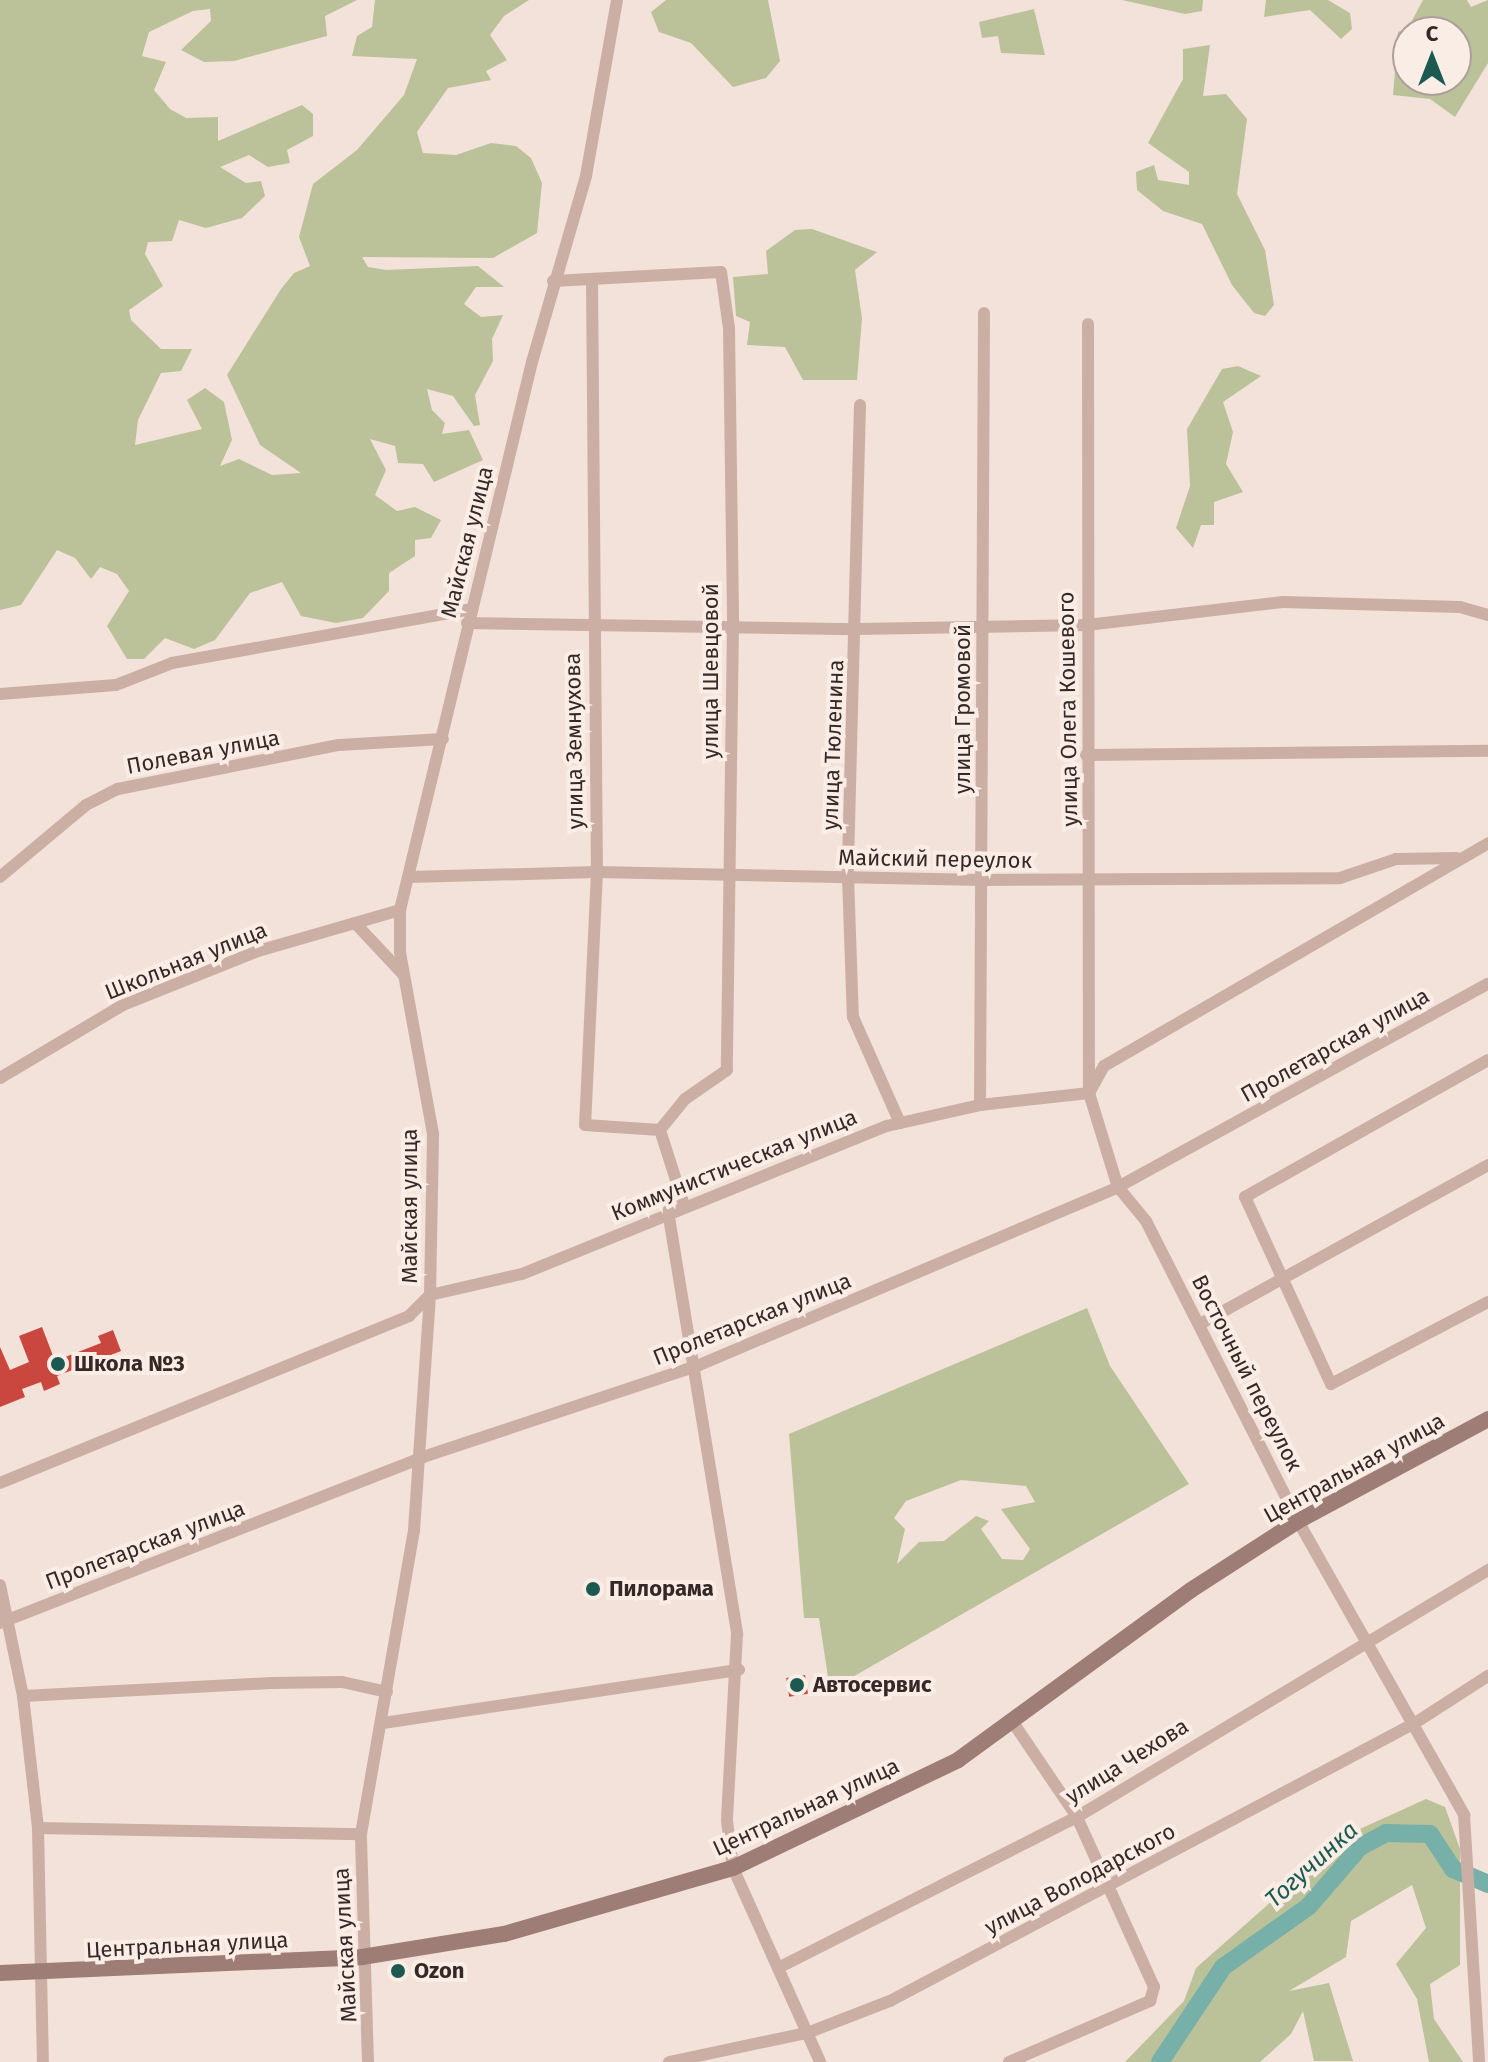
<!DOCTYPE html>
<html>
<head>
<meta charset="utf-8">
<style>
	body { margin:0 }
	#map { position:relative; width:1488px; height:2062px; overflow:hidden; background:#f2e2d9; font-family:"Fira Sans",sans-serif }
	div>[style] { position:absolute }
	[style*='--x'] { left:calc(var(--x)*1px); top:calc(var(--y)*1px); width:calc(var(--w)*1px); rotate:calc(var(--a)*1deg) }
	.green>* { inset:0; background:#bbc299 }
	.river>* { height:18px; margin:-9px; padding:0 9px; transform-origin:9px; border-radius:9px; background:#77b0a8 }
	.building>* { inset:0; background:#ca473f; transform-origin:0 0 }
	.minor>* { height:12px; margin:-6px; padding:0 6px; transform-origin:6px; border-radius:6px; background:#cbafa5 }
	.secondary>* { height:16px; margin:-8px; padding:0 8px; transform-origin:8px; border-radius:8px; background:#9e7d76 }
	.dots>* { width:22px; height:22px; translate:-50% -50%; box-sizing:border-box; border:4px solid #faede6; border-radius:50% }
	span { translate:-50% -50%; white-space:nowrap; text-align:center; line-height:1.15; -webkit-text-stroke:8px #faede6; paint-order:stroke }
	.street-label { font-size:22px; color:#362826 }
	.poi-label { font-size:22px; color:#362826; font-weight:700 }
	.left { translate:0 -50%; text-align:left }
	.water-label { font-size:24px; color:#1b5951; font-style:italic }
	.north { position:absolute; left:1392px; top:16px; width:80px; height:80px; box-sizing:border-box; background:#faede6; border:2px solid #ac9e99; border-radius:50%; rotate:0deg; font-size:22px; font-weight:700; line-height:32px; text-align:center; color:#362826 }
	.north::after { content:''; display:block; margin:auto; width:28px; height:36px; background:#1b5951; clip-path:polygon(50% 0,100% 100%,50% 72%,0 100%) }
</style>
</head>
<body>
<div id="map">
	<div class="green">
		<div style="clip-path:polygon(0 0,357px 0,325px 16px,327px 36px,234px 61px,204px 62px,181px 50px,211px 21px,210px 9px,193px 11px,149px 32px,142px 56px,166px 62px,154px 90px,170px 109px,186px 118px,218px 117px,218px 141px,302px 105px,313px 114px,313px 136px,287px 150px,290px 163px,268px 167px,249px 155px,220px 167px,246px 183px,261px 181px,265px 196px,242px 218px,206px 228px,179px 220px,172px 241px,148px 242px,145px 254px,163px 286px,129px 310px,131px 320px,161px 349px,192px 349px,181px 371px,161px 373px,138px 420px,135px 445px,202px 429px,187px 400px,205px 388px,224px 402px,232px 440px,220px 466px,239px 459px,272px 475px,301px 473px,260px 445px,227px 375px,281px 289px,294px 273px,310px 266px,299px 237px,313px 184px,357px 150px,404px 95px,417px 59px,352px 56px,357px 36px,372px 27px,375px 0,529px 0,504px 16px,490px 35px,507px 60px,486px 71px,491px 80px,448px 88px,417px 132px,423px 153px,456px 155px,491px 143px,516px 146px,531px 158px,542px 183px,537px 233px,493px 258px,362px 257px,368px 267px,386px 270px,478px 266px,504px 287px,476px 287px,464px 304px,481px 317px,503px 315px,492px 339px,493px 361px,475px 395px,480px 425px,474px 426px,453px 396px,427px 389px,432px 410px,445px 423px,442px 434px,469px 430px,483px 460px,434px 482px,423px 464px,398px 463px,395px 446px,370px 439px,386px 470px,375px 495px,397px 511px,415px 507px,441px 520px,431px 538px,415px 540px,415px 556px,389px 573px,389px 591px,363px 618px,336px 623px,301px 616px,282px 582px,250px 593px,215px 640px,194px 649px,165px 638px,144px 659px,127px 659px,107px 626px,129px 591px,117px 574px,100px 567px,91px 579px,75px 558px,57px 550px,21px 605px,0 610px)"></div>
		<div style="clip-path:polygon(666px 0,768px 0,780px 61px,766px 78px,733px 87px,691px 43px,659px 32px,651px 12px)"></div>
		<div style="clip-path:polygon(1122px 0,1203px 0,1202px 11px,1185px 14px)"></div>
		<div style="clip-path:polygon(1266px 0,1328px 0,1350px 13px,1352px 29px,1341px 39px,1310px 10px,1264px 17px)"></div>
		<div style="clip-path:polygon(evenodd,1423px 0,1467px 0,1471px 7px,1488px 0,1488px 63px,1455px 117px,1430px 99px,1393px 95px,1398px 32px,1408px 28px,1423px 0,1408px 32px,1456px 32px,1456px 80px,1408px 80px,1408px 32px)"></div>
		<div style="clip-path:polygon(1034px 9px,1045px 55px,1001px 53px,998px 36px,982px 38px,979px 22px)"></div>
		<div style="clip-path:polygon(1210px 45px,1203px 96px,1226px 94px,1247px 119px,1237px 194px,1265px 250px,1274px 305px,1265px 316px,1254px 313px,1232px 285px,1202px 224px,1163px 211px,1137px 190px,1136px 172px,1154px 165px,1158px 180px,1189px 185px,1189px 172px,1148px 143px,1183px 79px,1183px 49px)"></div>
		<div style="clip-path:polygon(812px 229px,877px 252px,855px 270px,862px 318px,857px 380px,803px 380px,785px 347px,747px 345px,750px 322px,736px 316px,733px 277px,768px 274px,766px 251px,795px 230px)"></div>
		<div style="clip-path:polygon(1238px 366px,1261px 376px,1223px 402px,1233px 432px,1226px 464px,1243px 492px,1214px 502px,1214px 525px,1201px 525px,1193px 548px,1176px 528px,1190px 486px,1187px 429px,1222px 369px)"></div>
		<div style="clip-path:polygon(evenodd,1087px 1308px,1110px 1366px,1189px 1484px,830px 1690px,819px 1618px,804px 1618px,789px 1434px,1087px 1308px,961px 1480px,1026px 1486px,1035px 1502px,1001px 1509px,1030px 1549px,1023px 1560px,1002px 1559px,981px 1529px,989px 1521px,976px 1516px,944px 1541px,919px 1542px,897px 1564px,905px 1529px,894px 1518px,906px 1501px,961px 1480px)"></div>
		<div style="clip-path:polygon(1426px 1799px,1445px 1807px,1460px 1849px,1460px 1965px,1430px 1984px,1434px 2019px,1463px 2062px,1429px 2062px,1417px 1999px,1396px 1964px,1426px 1928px,1412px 1885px,1351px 1921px,1346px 1957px,1289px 1991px,1329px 1983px,1353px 2061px,1314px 2061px,1303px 2011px,1291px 2034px,1260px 2062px,1125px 2062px,1184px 2001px,1196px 1968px,1272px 1901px,1351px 1833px)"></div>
	</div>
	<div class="river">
		<div style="--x:1160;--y:2062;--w:114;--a:-56.4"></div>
		<div style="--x:1223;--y:1967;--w:105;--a:-35.3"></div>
		<div style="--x:1309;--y:1906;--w:78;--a:-49.2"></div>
		<div style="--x:1360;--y:1847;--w:30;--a:-28"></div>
		<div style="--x:1386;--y:1833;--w:44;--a:1.3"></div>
		<div style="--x:1430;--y:1834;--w:42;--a:56.7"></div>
		<div style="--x:1453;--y:1869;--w:38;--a:23"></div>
	</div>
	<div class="building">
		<div style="clip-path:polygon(42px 1327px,55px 1361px,101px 1343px,98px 1336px,113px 1330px,121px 1351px,57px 1376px,60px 1384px,44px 1391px,41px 1382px,22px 1389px,25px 1397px,0 1407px,0 1347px,10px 1370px,29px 1362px,19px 1336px)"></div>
		<div style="left:805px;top:1675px;width:19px;height:19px;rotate:81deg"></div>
	</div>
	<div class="minor">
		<div style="--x:592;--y:280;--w:592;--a:89.52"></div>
		<div style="--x:597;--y:872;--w:253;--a:92.7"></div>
		<div style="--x:585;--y:1125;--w:75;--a:3.8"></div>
		<div style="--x:553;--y:281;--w:168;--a:-3.1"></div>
		<div style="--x:721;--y:272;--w:57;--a:81.9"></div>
		<div style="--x:729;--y:328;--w:296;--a:89.2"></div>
		<div style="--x:733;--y:624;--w:446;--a:90.8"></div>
		<div style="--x:727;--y:1070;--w:51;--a:145.4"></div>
		<div style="--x:685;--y:1099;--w:40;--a:129"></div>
		<div style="--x:660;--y:1130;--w:79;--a:72.3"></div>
		<div style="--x:1088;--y:324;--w:769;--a:89.93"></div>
		<div style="--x:1089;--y:1093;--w:98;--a:72.9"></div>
		<div style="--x:1118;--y:1187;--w:44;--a:50.5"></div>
		<div style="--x:1146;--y:1221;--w:336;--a:63.1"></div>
		<div style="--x:1298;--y:1521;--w:338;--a:60.5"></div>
		<div style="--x:1464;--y:1815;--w:247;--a:86.5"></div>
		<div style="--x:860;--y:405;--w:472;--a:91.5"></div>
		<div style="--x:848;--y:877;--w:140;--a:88"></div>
		<div style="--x:853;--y:1017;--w:116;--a:66.1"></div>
		<div style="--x:467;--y:623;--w:390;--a:0.9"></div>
		<div style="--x:857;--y:629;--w:230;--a:-1"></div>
		<div style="--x:1087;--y:625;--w:197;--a:-6.7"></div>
		<div style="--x:1283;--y:602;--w:177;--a:1.6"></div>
		<div style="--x:1460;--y:607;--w:29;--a:16"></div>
		<div style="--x:0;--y:694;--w:116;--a:-4.4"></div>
		<div style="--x:116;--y:685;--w:60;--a:-21.4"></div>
		<div style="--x:172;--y:663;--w:304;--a:-10.2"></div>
		<div style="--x:1086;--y:755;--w:402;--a:-0.6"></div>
		<div style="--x:0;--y:877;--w:112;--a:-39.9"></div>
		<div style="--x:86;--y:805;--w:36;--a:-27"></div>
		<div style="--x:118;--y:789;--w:225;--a:-11.3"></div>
		<div style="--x:339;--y:745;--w:104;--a:-3.3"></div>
		<div style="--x:409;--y:877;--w:188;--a:-1.5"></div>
		<div style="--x:597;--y:872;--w:386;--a:1.2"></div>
		<div style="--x:983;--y:880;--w:357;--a:-0.3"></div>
		<div style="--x:1340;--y:878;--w:59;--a:-18.7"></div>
		<div style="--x:1396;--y:859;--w:61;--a:-0.9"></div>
		<div style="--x:355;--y:923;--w:69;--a:46.8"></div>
		<div style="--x:1488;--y:1060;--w:279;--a:150.6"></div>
		<div style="--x:1245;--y:1197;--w:206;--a:65.3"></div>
		<div style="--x:1331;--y:1384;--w:177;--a:-27.6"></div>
		<div style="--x:0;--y:1078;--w:143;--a:-30.7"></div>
		<div style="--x:123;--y:1005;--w:145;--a:-21.8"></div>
		<div style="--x:258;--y:951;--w:148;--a:-16.1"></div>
		<div style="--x:980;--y:1105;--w:792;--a:-89.71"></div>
		<div style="--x:668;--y:1211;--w:429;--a:80.7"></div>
		<div style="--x:737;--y:1634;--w:187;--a:93.1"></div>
		<div style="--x:727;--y:1821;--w:47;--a:82.7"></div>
		<div style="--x:733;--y:1868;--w:213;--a:65.8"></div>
		<div style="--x:1202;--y:1323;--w:327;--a:-28.9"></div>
		<div style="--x:0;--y:1483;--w:442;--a:-22.2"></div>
		<div style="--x:409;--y:1316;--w:30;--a:-45"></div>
		<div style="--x:430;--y:1295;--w:94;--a:-12.9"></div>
		<div style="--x:522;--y:1274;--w:394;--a:-22.1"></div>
		<div style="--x:887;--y:1126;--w:95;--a:-12.7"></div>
		<div style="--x:980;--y:1105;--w:110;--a:-6.3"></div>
		<div style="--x:1089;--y:1093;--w:31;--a:-61"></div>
		<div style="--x:1104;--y:1066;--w:444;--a:-30.1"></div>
		<div style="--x:0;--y:1585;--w:113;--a:78.3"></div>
		<div style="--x:23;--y:1696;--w:133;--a:83.5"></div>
		<div style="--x:38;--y:1828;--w:234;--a:88.8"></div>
		<div style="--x:0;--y:1623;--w:454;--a:-21.4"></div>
		<div style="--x:423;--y:1457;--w:289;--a:-18.4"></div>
		<div style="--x:697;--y:1366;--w:457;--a:-23"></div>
		<div style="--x:1118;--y:1187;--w:422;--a:-28.8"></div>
		<div style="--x:23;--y:1696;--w:248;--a:-3"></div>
		<div style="--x:271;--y:1683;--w:71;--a:-0.8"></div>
		<div style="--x:342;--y:1682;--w:46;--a:12.5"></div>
		<div style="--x:383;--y:1723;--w:360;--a:-8.5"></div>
		<div style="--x:38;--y:1828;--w:323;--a:1.1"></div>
		<div style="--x:778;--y:1968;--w:335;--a:-26.8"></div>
		<div style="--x:1077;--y:1817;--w:480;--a:-31"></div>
		<div style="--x:368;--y:2062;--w:228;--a:-91.8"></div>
		<div style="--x:361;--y:1834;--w:309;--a:-80.1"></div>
		<div style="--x:414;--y:1530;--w:236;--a:-86.1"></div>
		<div style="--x:430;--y:1295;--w:161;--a:-88.9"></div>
		<div style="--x:433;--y:1134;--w:185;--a:-100.3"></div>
		<div style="--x:400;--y:952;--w:42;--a:-90"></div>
		<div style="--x:400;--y:910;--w:564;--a:-76.46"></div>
		<div style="--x:532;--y:362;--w:194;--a:-73.8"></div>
		<div style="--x:586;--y:176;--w:179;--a:-80"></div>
		<div style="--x:669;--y:2062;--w:141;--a:-11.9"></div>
		<div style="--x:807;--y:2033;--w:89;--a:-21.1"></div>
		<div style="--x:890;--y:2001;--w:594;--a:-27.9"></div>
		<div style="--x:1415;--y:1723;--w:87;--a:-32.8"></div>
		<div style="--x:1009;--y:2062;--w:154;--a:-23.4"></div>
		<div style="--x:1150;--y:2001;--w:15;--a:-74"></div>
		<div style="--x:1154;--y:1987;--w:187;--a:-114.4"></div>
		<div style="--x:1077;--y:1817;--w:116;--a:-124.1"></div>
	</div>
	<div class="secondary">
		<div style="--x:0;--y:1973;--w:362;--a:-2.5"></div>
		<div style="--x:362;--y:1957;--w:144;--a:-9.2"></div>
		<div style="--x:504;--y:1934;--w:238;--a:-16.1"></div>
		<div style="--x:733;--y:1868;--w:250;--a:-25.6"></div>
		<div style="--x:958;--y:1760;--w:288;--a:-36.1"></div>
		<div style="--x:1191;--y:1590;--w:127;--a:-32.8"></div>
		<div style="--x:1298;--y:1521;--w:216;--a:-28.2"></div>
	</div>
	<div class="dots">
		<div style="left:58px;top:1364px;background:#1b5951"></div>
		<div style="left:593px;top:1589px;background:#1b5951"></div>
		<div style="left:797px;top:1685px;background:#1b5951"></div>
		<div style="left:398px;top:1971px;background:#1b5951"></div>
	</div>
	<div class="street-label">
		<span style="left:467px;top:542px;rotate:-76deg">Майская улица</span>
		<span style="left:711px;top:671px;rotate:-90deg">улица Шевцовой</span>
		<span style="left:963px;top:709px;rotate:-90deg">улица Громовой</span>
		<span style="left:1068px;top:709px;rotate:-91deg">улица Олега Кошевого</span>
		<span style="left:574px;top:741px;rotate:-91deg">улица Земнухова</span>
		<span style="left:833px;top:745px;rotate:-88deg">улица Тюленина</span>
		<span style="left:203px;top:752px;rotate:-11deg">Полевая улица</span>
		<span style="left:935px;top:859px;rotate:1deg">Майский переулок</span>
		<span style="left:186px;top:961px;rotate:-22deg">Школьная улица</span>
		<span style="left:1335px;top:1045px;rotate:-29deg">Пролетарская улица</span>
		<span style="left:734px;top:1165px;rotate:-22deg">Коммунистическая улица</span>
		<span style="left:410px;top:1206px;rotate:-90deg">Майская улица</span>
		<span style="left:752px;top:1319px;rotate:-22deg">Пролетарская улица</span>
		<span style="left:1247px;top:1373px;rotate:63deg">Восточный переулок</span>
		<span style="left:1354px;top:1468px;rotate:-29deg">Центральная улица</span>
		<span style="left:145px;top:1545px;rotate:-21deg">Пролетарская улица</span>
		<span style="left:1127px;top:1761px;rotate:-32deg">улица Чехова</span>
		<span style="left:806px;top:1807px;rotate:-25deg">Центральная улица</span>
		<span style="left:1080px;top:1879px;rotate:-28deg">улица Володарского</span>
		<span style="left:187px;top:1945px;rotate:-3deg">Центральная улица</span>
		<span style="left:345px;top:1945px;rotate:-93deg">Майская улица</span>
	</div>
	<div class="poi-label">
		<span class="left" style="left:74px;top:1364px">Школа №3</span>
		<span class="left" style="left:609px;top:1589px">Пилорама</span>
		<span class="left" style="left:813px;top:1685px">Автосервис</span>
		<span class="left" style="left:414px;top:1971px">Ozon</span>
	</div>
	<div class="water-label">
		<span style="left:1312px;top:1865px;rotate:-42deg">Тогучинка</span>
	</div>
	<div class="north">С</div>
</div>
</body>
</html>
